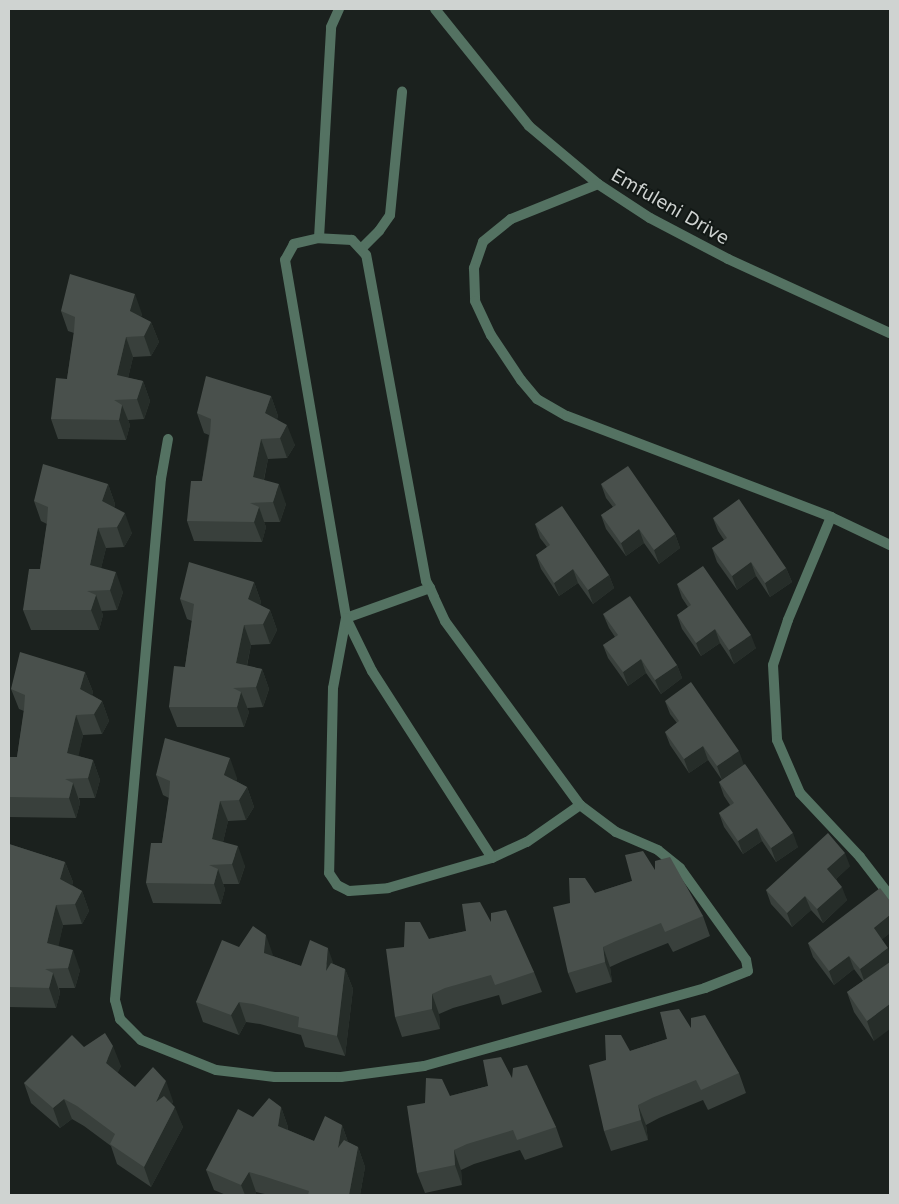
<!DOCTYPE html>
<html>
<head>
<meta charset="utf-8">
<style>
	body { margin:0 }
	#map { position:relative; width:899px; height:1204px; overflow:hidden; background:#1b211e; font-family:"DejaVu Sans",sans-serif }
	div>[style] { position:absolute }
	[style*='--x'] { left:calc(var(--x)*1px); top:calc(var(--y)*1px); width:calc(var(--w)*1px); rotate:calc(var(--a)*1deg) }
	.service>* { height:10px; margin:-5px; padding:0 5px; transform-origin:5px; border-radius:5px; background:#547262 }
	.minor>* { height:10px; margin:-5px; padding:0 5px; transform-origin:5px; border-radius:5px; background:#547262 }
	.wall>* { inset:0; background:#39403c }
	.shaded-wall>* { inset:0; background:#262d29 }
	.building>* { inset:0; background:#49504c }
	span { translate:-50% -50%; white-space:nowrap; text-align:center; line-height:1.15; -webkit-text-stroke:4px #121815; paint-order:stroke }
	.street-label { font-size:18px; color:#cfd3d1 }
	.frame { position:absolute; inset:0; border:10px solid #cfd3d1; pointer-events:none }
</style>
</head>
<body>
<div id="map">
	<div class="service">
		<div style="--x:319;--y:238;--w:211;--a:-86.7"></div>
		<div style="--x:331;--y:27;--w:20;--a:-66"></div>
		<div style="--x:363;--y:247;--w:23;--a:-45"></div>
		<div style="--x:379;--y:231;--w:19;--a:-55"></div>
		<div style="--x:390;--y:215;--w:124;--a:-84.4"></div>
		<div style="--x:168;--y:439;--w:40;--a:100"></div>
		<div style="--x:161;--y:478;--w:524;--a:95.04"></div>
		<div style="--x:115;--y:1000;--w:20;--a:75"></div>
		<div style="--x:120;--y:1019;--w:30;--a:45"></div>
		<div style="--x:141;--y:1040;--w:81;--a:21.8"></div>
		<div style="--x:216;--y:1070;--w:59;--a:6.8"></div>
		<div style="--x:275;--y:1077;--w:66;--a:0"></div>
		<div style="--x:341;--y:1077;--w:84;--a:-7.5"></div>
		<div style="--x:424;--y:1066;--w:292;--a:-15.5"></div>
		<div style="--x:705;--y:988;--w:46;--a:-21.6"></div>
		<div style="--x:748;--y:971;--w:11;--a:-100"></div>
		<div style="--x:746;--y:960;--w:113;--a:-125.7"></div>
		<div style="--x:680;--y:868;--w:28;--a:-141"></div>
		<div style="--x:658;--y:850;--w:46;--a:-156.8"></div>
		<div style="--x:616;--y:832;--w:45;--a:-143.1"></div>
		<div style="--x:430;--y:588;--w:89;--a:160.3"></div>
		<div style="--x:346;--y:618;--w:71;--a:100.5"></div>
		<div style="--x:333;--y:688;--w:185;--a:91.2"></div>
		<div style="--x:329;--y:873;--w:14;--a:56"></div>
		<div style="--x:337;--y:885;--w:13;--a:27"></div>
		<div style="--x:349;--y:891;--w:39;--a:-4"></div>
		<div style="--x:388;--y:888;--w:108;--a:-16.1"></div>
		<div style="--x:492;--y:858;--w:38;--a:-25"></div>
		<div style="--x:527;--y:842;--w:65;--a:-34.9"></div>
		<div style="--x:580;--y:805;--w:228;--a:-126.3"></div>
		<div style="--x:445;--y:621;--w:26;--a:-115"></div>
		<div style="--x:434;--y:597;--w:10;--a:-114"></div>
		<div style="--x:430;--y:588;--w:8;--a:-120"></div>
		<div style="--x:426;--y:581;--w:331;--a:-100.4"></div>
		<div style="--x:366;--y:255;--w:21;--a:-133"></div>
		<div style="--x:352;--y:240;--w:33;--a:-177"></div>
		<div style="--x:319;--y:238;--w:26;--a:167"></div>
		<div style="--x:294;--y:244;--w:18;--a:119"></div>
		<div style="--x:285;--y:260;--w:363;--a:80.3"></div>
		<div style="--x:346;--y:618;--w:59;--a:63.9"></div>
		<div style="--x:372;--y:671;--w:222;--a:57.3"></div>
	</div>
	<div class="minor">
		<div style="--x:435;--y:9;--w:150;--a:51.2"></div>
		<div style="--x:529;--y:126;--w:90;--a:40"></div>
		<div style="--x:598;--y:184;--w:62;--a:33.2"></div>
		<div style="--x:650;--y:218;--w:88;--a:27.7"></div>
		<div style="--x:728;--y:259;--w:178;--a:24.6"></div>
		<div style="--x:598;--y:184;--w:94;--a:158.1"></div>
		<div style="--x:511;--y:219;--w:36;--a:141"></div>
		<div style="--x:483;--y:242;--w:28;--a:109"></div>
		<div style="--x:474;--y:268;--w:33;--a:88"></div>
		<div style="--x:475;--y:301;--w:38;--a:65"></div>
		<div style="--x:491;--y:335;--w:54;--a:56.3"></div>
		<div style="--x:521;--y:380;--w:25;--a:50"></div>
		<div style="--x:537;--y:399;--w:34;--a:30"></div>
		<div style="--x:567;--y:416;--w:283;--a:20.9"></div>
		<div style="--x:831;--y:517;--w:65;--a:25.4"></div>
		<div style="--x:831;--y:517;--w:112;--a:112.7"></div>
		<div style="--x:788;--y:620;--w:47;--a:108.4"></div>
		<div style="--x:773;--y:665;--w:75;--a:86.9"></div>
		<div style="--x:777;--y:740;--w:58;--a:66.5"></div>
		<div style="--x:800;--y:793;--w:88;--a:46.8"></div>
		<div style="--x:860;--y:857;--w:49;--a:52.4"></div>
	</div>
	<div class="wall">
		<div style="clip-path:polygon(61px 311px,142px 314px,141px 317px,151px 322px,159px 342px,151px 356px,133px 357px,128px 378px,143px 381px,150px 401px,144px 419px,128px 420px,130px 425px,126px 440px,58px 439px,51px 419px,67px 379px,74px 333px,68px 331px)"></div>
		<div style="clip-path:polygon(271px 396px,278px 416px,277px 419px,295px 445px,287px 458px,268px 459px,264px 480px,286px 504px,280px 522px,264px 522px,266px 527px,262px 542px,194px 541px,187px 521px,202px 481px,209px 435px,204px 433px,197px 413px)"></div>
		<div style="clip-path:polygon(108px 484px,115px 504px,114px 508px,132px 533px,124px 547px,106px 548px,101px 568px,123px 592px,117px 610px,101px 611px,103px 615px,99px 630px,31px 630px,23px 610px,40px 569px,47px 524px,41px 521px,34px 501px)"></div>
		<div style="clip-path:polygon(601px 484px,675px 534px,680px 548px,659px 564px,644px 543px,626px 556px,606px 529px,601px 515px,613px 507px,606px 498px)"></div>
		<div style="clip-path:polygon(713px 518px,786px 568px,792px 582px,770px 597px,756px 576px,737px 590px,717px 562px,712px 548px,724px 540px,718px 531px)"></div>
		<div style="clip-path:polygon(535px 524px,609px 575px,614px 588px,593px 604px,578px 583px,559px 596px,541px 569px,536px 555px,547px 547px,540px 538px)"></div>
		<div style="clip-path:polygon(254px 582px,261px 602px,260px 605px,270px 610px,277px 630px,270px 644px,251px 645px,247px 666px,262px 669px,269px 689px,263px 707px,247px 708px,249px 712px,244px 727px,177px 727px,169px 707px,185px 667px,192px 621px,187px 619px,180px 599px)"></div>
		<div style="clip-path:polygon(677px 584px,756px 648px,734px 664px,720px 643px,701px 656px,682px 629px,677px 615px,688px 607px,682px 598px)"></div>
		<div style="clip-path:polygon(603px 614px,677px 665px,682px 678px,661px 694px,646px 673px,628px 686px,608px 658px,603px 645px,615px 637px,609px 628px)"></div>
		<div style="clip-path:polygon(85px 672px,93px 692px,92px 695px,102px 701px,109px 721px,102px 734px,83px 735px,78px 756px,93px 760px,100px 780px,95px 798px,79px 798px,80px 803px,76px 818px,9px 817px,9px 757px,17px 757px,24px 711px,19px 709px,11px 689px)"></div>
		<div style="clip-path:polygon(665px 701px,744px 765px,798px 847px,776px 862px,762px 841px,743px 854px,724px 827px,719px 813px,730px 805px,724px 796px,719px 782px,722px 780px,708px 760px,689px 773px,670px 745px,665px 732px,677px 723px,670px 714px)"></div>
		<div style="clip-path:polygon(156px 775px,237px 778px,236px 781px,247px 787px,254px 807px,246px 820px,228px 821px,223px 842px,245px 866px,239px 884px,223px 884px,225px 889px,221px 904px,153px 903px,146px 883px,162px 843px,169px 798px,163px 795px)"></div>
		<div style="clip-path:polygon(9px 844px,65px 862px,73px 882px,72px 885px,82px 891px,89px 911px,82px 924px,63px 925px,58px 946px,80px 970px,75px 988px,59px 988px,60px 993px,56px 1008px,9px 1007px)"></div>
		<div style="clip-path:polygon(850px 866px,836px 879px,847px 900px,823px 923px,811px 910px,792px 927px,771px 904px,766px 890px)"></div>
		<div style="clip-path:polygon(655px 870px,703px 916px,710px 936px,673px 952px,668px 943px,623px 961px,610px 967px,612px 982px,576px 993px,568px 973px,570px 903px,595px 893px,632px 881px)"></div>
		<div style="clip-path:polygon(491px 922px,534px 972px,542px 992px,502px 1005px,499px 995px,453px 1008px,439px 1014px,440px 1029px,402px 1037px,395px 1017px,404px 947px,429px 939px,466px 931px)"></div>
		<div style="clip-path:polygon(890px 933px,882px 939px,874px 1041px,854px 1012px,847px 992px,863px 981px,854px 969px,834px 985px,813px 957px,808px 943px)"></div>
		<div style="clip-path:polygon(239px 947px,273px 955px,273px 956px,301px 966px,333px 964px,345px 969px,353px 989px,345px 1056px,305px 1047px,301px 1035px,260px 1024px,246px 1022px,239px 1035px,203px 1022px,196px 1002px)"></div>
		<div style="clip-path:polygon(691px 1028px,739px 1073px,746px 1093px,708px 1110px,703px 1100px,659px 1118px,646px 1125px,648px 1140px,611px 1151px,604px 1131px,606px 1060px,630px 1051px,667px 1039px)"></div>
		<div style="clip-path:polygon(84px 1047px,121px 1066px,117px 1073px,135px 1087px,173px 1101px,172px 1104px,183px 1127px,151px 1187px,117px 1164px,111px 1146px,84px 1126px,72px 1119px,60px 1128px,31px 1103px,24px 1083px)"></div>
		<div style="clip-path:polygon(512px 1078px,556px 1127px,563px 1147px,525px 1160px,520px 1150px,474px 1164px,461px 1170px,462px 1185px,425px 1193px,417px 1173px,425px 1103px,450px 1096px,488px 1086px)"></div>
		<div style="clip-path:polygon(281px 1107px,288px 1127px,288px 1130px,314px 1141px,342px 1125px,348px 1142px,358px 1147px,365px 1167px,360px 1195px,269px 1195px,256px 1192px,255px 1195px,226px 1195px,214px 1190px,206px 1170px,253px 1117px)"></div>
	</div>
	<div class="shaded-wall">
		<div style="clip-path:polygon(135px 294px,142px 314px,137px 331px,130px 311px)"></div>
		<div style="clip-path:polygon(151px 322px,159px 342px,151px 356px,144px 336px)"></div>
		<div style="clip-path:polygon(126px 337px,133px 357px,124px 395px,117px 375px)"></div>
		<div style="clip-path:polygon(143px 381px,150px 401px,144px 419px,137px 399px)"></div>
		<div style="clip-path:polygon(271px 396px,278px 416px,272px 433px,265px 413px)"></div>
		<div style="clip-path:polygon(122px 405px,130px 425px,126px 440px,119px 420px)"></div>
		<div style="clip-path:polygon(287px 425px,295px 445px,287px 458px,280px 438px)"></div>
		<div style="clip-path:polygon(261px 439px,268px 459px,260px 497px,253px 477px)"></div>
		<div style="clip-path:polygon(108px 484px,115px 504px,110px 521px,102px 501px)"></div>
		<div style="clip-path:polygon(279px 484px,286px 504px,280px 522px,273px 502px)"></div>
		<div style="clip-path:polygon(259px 507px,266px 527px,262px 542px,254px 522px)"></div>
		<div style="clip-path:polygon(125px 513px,132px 533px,124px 547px,117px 527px)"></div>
		<div style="clip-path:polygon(98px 528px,106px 548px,97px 585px,90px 565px)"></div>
		<div style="clip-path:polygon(639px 529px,644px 543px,626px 556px,621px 543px)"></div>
		<div style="clip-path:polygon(675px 534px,680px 548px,659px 564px,654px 550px)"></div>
		<div style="clip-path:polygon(751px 562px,756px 576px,737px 590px,732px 576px)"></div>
		<div style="clip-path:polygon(786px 568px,792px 582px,770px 597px,765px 583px)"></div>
		<div style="clip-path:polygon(573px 569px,578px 583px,559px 596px,554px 583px)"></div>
		<div style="clip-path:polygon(116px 572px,123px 592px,117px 610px,110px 590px)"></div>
		<div style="clip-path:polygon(609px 575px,614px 588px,593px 604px,588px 590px)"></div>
		<div style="clip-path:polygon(254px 582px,261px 602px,256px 619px,248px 599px)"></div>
		<div style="clip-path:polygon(96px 595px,103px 615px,99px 630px,91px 610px)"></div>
		<div style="clip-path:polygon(270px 610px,277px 630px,270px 644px,263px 624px)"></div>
		<div style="clip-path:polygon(244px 625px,251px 645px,243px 683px,236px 663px)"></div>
		<div style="clip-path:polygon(715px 629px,720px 643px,701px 656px,696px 643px)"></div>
		<div style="clip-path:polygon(751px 635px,756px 648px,734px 664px,729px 650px)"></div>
		<div style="clip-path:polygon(641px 659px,646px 673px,628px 686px,623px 672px)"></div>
		<div style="clip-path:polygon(677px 665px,682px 678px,661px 694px,655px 680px)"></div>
		<div style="clip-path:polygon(262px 669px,269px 689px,263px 707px,256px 687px)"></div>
		<div style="clip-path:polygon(85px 672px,93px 692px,87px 709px,80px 689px)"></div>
		<div style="clip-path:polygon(241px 692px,249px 712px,244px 727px,237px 707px)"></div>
		<div style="clip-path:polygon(102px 701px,109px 721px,102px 734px,94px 714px)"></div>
		<div style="clip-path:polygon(76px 715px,83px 735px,75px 773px,67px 753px)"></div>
		<div style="clip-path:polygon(703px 746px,708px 760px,689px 773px,684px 759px)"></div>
		<div style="clip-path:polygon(739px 751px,744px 765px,722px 780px,717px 766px)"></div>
		<div style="clip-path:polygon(230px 758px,237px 778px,232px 795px,224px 775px)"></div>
		<div style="clip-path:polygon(93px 760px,100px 780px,95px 798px,88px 778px)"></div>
		<div style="clip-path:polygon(73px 783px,80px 803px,76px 818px,69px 798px)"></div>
		<div style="clip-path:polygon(247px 787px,254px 807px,246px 820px,239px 800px)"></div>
		<div style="clip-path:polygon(220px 801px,228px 821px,219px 859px,212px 839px)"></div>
		<div style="clip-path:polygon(757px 828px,762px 841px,743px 854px,738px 841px)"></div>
		<div style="clip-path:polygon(793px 833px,798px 847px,776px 862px,771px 848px)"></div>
		<div style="clip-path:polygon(238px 846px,245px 866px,239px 884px,232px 864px)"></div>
		<div style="clip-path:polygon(845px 853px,850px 866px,832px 883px,827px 869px)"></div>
		<div style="clip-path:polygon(65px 862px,73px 882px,67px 899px,60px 879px)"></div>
		<div style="clip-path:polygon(218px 869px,225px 889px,221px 904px,214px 884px)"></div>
		<div style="clip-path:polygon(842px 887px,847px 900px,823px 923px,817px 909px)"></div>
		<div style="clip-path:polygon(82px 891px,89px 911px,82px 924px,75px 904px)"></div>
		<div style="clip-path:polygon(805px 896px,811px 910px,792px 927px,787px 913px)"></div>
		<div style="clip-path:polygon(56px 905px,63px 925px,55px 963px,47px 943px)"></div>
		<div style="clip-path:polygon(890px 915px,890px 933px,879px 942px,874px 928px)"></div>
		<div style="clip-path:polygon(266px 935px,273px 955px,272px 973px,264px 953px)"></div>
		<div style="clip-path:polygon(603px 947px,610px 967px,612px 982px,605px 962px)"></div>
		<div style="clip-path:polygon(328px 948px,335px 968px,326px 971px)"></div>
		<div style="clip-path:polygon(888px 948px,890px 954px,890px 964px,865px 983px,860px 969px)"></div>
		<div style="clip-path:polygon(73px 950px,80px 970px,75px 988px,68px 968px)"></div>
		<div style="clip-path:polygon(849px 956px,854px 969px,834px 985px,829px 971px)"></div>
		<div style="clip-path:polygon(345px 969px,353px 989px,345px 1056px,337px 1036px)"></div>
		<div style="clip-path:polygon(53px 973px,60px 993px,56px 1008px,49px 988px)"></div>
		<div style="clip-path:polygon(432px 994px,439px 1014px,440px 1029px,432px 1009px)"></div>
		<div style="clip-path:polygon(239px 1002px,246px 1022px,239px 1035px,231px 1015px)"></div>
		<div style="clip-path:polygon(890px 1004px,890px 1029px,874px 1041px,867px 1021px)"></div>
		<div style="clip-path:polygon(113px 1046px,121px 1066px,113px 1083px,106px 1063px)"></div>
		<div style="clip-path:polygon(166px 1081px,173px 1101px,164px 1122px,156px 1102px)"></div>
		<div style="clip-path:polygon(64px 1099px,72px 1119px,60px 1128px,53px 1108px)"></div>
		<div style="clip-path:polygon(638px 1105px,646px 1125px,648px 1140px,641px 1120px)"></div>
		<div style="clip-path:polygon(175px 1107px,183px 1127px,151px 1187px,144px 1167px)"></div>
		<div style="clip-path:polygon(281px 1107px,288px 1127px,285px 1146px,278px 1126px)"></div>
		<div style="clip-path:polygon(342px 1125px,349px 1145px,338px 1148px)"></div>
		<div style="clip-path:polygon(358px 1147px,365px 1167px,360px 1195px,349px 1195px)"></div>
		<div style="clip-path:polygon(454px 1150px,461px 1170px,462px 1185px,455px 1165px)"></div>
		<div style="clip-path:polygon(249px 1172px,256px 1192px,255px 1195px,245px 1195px,241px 1185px)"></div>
	</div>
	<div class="building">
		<div style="clip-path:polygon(70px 274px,135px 294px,130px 311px,151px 322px,144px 336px,126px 337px,117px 375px,143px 381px,137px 399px,114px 400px,122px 405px,119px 420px,51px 419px,56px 378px,67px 379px,74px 331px,75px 317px,61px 311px)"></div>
		<div style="clip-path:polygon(206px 376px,271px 396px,265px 413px,287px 425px,280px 438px,261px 439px,253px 477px,279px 484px,273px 502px,250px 503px,259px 507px,254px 522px,187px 521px,191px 481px,202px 481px,210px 434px,211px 419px,197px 413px)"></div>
		<div style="clip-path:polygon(43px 464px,108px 484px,102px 501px,125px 513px,117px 527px,98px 528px,90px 565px,116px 572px,110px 590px,87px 591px,96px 595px,91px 610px,23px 610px,29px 569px,40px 569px,47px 522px,48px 507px,34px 501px)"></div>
		<div style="clip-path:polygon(628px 466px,675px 534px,654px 550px,639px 529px,621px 543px,601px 515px,616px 505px,601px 484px)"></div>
		<div style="clip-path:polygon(739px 499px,786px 568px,765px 583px,751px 562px,732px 576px,712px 548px,727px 538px,713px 518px)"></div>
		<div style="clip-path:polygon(562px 506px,609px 575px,588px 590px,573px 569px,554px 583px,536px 555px,550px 545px,535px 524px)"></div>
		<div style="clip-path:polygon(189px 562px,254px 582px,248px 599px,270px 610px,263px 624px,244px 625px,236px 663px,262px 669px,256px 687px,233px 688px,241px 692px,237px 707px,169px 707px,174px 666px,185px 667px,192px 619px,194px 604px,180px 599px)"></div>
		<div style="clip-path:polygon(703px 566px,751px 635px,729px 650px,715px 629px,696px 643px,677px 615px,691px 605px,677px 584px)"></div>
		<div style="clip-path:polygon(630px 596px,677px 665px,655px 680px,641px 659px,623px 672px,603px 645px,618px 635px,603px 614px)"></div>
		<div style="clip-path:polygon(20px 652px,85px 672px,80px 689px,102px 701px,94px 714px,76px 715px,67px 753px,93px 760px,88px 778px,65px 779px,73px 783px,69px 798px,9px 797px,9px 757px,17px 757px,24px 709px,25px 695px,11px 689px)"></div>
		<div style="clip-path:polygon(691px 682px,739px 751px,717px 766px,703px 746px,684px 759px,665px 732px,679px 721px,665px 701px)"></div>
		<div style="clip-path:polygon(165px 738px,230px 758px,224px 775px,247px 787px,239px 800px,220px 801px,212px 839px,238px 846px,232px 864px,209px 865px,218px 869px,214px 884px,146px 883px,151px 843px,162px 843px,169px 796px,170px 781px,156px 775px)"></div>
		<div style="clip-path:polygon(745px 764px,793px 833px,771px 848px,757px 828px,738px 841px,719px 813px,734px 803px,719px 782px)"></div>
		<div style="clip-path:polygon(828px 833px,845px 853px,827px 869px,842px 887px,817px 909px,805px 896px,787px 913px,766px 890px)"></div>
		<div style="clip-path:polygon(9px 844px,65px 862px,60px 879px,82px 891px,75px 904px,56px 905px,47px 943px,73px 950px,68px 968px,45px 969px,53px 973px,49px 988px,9px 987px)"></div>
		<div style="clip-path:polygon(643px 851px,655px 870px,655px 861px,670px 857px,703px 916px,665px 932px,661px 923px,616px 941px,603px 947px,605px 962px,568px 973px,553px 907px,570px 903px,569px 878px,585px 878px,595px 893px,632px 881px,625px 855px)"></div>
		<div style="clip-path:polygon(880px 888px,890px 901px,890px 915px,874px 928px,888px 948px,860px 969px,849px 956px,829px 971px,808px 943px)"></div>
		<div style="clip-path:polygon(480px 902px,491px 922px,491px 913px,506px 910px,534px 972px,495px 985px,491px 975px,445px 988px,432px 994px,432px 1009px,395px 1017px,386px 949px,404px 947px,405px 922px,420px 922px,429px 939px,466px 931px,462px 904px)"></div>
		<div style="clip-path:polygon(253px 926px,266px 935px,264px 953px,301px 966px,310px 940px,328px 948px,326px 971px,331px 963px,345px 969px,337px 1036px,298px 1027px,299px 1017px,253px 1004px,239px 1002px,231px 1015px,196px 1002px,222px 940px,239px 947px)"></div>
		<div style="clip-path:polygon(890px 962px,890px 1004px,867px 1021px,847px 992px)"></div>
		<div style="clip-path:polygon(679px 1009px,691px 1028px,691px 1018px,705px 1015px,739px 1073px,701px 1090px,696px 1080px,652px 1098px,638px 1105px,641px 1120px,604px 1131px,589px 1065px,606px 1060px,605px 1035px,621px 1035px,630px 1051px,667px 1039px,660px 1012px)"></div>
		<div style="clip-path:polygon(105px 1033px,113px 1046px,106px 1063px,135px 1087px,153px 1067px,166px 1081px,156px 1102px,164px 1096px,175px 1107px,144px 1167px,110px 1144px,115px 1134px,77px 1106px,64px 1099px,53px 1108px,24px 1083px,72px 1035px,84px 1047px)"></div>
		<div style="clip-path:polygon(501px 1057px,512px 1078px,513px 1068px,527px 1065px,556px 1127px,517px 1140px,513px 1130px,467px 1144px,454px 1150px,455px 1165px,417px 1173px,407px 1106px,425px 1103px,426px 1078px,442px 1079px,450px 1096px,488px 1086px,483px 1060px)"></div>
		<div style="clip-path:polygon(269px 1098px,281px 1107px,278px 1126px,314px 1141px,325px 1116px,342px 1125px,338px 1148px,344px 1140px,358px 1147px,349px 1195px,308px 1195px,309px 1191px,263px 1176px,249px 1172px,241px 1185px,206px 1170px,238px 1109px,253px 1117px)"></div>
	</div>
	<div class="street-label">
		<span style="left:670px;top:207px;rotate:30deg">Emfuleni Drive</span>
	</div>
	<div class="frame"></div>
</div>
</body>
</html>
